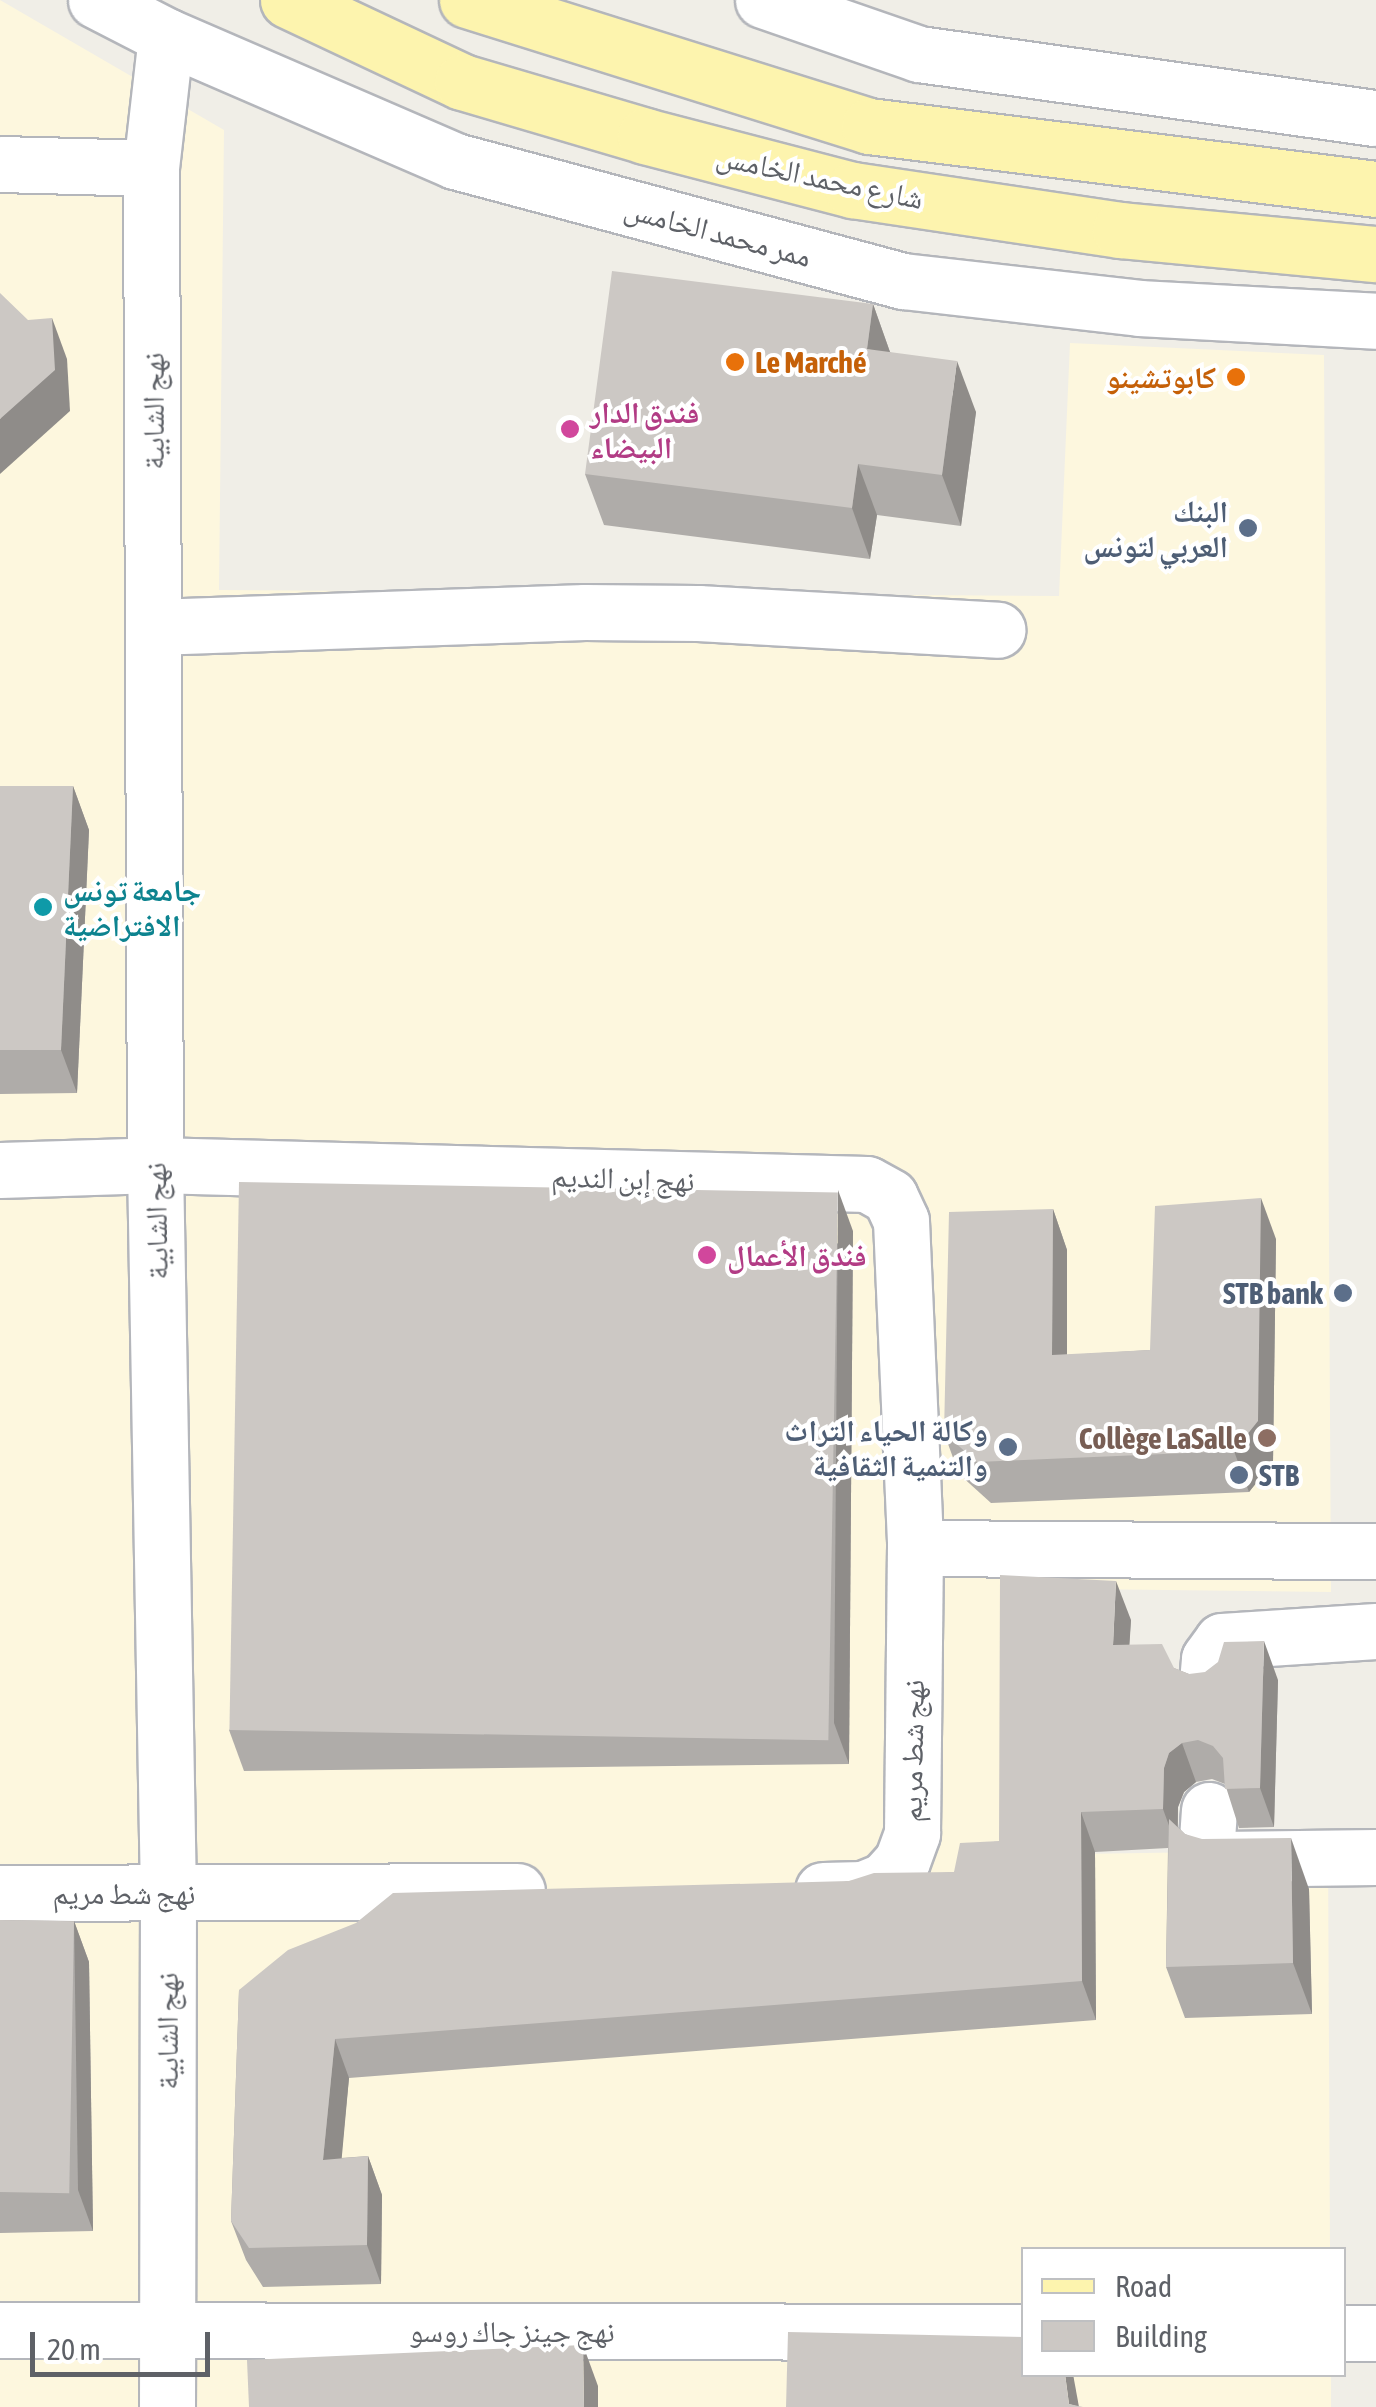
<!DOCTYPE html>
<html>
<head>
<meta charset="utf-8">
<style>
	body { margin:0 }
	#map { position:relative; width:1376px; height:2407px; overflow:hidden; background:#f0eee7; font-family:"Asap Condensed","Noto Naskh Arabic",sans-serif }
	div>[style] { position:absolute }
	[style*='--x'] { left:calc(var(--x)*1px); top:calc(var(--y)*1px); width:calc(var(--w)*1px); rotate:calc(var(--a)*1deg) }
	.commercial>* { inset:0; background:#fdf7de }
	.roads { filter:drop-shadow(2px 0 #b4b6bb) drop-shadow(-2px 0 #b4b6bb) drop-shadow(0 2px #b4b6bb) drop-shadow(0 -2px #b4b6bb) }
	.minor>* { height:55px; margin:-27.5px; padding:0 27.5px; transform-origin:27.5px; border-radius:27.5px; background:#fff }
	.major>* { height:55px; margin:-27.5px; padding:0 27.5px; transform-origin:27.5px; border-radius:27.5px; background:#fdf4ae }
	.wall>* { inset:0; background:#afaca9 }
	.shaded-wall>* { inset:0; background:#8f8c89 }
	.building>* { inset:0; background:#ccc8c4; transform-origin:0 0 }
	.dots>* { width:28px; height:28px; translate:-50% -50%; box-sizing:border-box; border:5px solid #fff; border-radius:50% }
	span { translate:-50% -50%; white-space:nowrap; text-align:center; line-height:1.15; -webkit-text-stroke:8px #fff; paint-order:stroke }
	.street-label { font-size:30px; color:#5e6167 }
	.food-label { font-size:30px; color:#c56008; font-weight:700 }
	.left { translate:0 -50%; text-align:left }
	.right { translate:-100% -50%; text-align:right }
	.hotel-label { font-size:30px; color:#b23c85; font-weight:700 }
	.service-label { font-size:30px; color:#4e5e75; font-weight:700 }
	.culture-label { font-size:30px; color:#0d838f; font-weight:700 }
	.education-label { font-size:30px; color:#785e54; font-weight:700 }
	.legend { position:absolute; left:1021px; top:2247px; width:325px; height:130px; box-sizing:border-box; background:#fff; border:2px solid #bfc0c2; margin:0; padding:12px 18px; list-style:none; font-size:30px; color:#5e6167 }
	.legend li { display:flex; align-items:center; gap:20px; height:50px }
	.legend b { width:50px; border:2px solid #bfc0c2 }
	.scale { position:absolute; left:30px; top:2332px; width:180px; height:45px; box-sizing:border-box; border:5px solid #5e6167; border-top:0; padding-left:12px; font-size:30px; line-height:35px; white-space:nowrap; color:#5e6167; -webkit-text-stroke:8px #fff; paint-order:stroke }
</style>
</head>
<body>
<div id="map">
	<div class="commercial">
		<div style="clip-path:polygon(0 0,224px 130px,219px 590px,1059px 596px,1070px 343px,1324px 355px,1331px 1592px,1003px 1588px,1013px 1855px,1328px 1850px,1330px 2249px,1024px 2250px,1024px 2374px,1331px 2375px,1331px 2407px,0 2407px)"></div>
	</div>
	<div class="roads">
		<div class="minor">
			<div style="--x:96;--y:0;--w:79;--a:27.2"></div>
			<div style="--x:166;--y:36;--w:315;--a:23.4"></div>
			<div style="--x:455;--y:161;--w:464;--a:15"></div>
			<div style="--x:903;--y:281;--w:238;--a:6.5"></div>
			<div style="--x:1139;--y:308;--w:237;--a:3.1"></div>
			<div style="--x:763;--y:0;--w:165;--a:19.1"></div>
			<div style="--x:919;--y:54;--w:461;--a:8"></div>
			<div style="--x:166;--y:36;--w:133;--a:96.5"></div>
			<div style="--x:151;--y:168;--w:997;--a:89.77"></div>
			<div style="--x:155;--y:1165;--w:728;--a:88.98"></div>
			<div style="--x:168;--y:1893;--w:514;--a:90.11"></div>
			<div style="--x:0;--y:164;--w:151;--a:1.5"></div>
			<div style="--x:154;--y:627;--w:431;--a:-2"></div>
			<div style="--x:585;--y:612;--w:113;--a:0.5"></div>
			<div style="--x:698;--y:613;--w:300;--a:3.2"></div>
			<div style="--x:0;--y:1170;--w:155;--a:-1.8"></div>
			<div style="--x:155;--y:1165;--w:712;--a:1.53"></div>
			<div style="--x:867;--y:1184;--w:26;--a:29"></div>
			<div style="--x:890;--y:1197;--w:26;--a:65"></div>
			<div style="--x:901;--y:1221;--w:327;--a:87.5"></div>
			<div style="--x:1207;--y:1682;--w:23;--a:-85"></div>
			<div style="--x:1209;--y:1659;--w:22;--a:-54"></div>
			<div style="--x:1222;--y:1641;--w:154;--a:-3.7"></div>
			<div style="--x:1209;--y:1810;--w:30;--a:94"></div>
			<div style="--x:1207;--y:1840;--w:14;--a:69"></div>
			<div style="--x:1212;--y:1853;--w:11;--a:34"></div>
			<div style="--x:1221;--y:1859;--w:155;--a:-0.7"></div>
			<div style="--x:823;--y:1890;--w:40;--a:-1.4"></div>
			<div style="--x:863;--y:1889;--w:24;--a:-22"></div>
			<div style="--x:885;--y:1880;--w:25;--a:-48"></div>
			<div style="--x:902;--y:1861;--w:30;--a:-70"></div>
			<div style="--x:912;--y:1833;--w:285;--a:-89.4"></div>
			<div style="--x:915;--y:1548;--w:461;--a:0.4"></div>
			<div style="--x:0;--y:1893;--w:517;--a:-0.22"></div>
			<div style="--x:0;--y:2330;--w:1024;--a:0.11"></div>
			<div style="--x:1344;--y:2333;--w:32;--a:0"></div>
		</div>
		<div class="major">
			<div style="--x:288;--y:0;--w:192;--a:25.2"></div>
			<div style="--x:462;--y:82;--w:191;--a:16.4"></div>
			<div style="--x:645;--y:136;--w:215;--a:14.6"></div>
			<div style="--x:853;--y:190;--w:270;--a:8.5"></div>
			<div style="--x:1120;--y:230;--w:257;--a:5.4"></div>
			<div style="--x:467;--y:0;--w:421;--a:17.4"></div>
			<div style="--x:869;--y:126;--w:511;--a:7.08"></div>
		</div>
	</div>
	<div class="wall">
		<div style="clip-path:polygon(873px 304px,890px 352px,976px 412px,961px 526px,877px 515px,870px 559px,604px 525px,585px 474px)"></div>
		<div style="clip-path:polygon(0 786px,73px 786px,89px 830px,77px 1093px,0 1094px)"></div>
		<div style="clip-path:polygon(1053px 1209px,1067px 1250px,1067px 1355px,1150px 1350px,1276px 1239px,1273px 1462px,1249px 1492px,991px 1503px,959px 1474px,944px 1433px)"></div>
		<div style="clip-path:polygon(853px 1231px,849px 1764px,244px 1771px,229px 1730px)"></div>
		<div style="clip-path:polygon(1131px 1620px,1129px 1645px,1174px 1668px,1189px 1674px,1278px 1680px,1274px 1827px,1239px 1828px,1225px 1784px,1212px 1779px,1196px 1782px,1184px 1792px,1178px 1807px,1178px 1827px,1185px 1834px,1309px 1889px,1312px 2014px,1185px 2018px,1166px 1967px,1168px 1848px,1095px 1852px,1096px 2020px,349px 2078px,341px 2158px,368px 2156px,382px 2195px,381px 2284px,263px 2287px,246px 2260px,231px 2221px,239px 1990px,849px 1881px,954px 1872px,999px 1841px)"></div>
		<div style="clip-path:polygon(0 1920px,74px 1921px,89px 1962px,93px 2231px,0 2233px)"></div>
	</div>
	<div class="shaded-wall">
		<div style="clip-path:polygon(873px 304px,891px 355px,867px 349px)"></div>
		<div style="clip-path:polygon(52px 318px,67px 359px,70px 411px,0 474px,0 419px)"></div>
		<div style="clip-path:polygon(957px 361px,976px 412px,961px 526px,942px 475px)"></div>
		<div style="clip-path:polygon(858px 464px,877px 515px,870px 559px,852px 508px)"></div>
		<div style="clip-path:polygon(73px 786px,89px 830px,77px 1093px,61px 1050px)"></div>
		<div style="clip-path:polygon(838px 1190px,853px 1231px,849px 1764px,834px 1723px)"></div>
		<div style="clip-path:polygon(1261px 1198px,1276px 1239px,1273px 1462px,1249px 1492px,1234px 1451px)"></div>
		<div style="clip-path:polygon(1053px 1209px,1067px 1250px,1067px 1396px,1052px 1355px)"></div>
		<div style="clip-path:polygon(1116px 1581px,1131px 1620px,1127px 1684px,1113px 1645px)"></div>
		<div style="clip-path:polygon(1264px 1641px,1278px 1680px,1274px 1827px,1260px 1788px)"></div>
		<div style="clip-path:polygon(1182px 1743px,1196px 1782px,1184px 1792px,1178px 1807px,1177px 1848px,1163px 1809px,1164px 1768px,1169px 1753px)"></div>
		<div style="clip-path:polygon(1081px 1812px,1095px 1852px,1096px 2020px,1082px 1981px)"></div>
		<div style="clip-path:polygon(1291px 1838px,1309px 1889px,1312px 2014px,1293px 1963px)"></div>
		<div style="clip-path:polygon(74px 1921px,89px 1962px,93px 2231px,78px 2190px)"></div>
		<div style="clip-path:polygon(335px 2039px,349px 2078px,338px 2199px,323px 2160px)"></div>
		<div style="clip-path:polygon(368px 2156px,382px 2195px,381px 2284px,367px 2245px)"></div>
		<div style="clip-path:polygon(583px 2345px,598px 2386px,598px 2407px,584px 2407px)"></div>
		<div style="clip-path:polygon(1065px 2374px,1073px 2374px,1079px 2407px,1069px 2404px)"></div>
	</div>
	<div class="building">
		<div style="clip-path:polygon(612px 271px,873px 304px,867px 349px,957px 361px,942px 475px,858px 464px,852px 508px,585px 474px)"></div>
		<div style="clip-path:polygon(0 293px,28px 320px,52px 318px,55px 370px,0 419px)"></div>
		<div style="clip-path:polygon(0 786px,73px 786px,61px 1050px,0 1050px)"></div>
		<div style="left:239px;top:1182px;width:599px;height:548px;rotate:1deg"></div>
		<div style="clip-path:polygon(1261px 1198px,1258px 1421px,1234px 1451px,977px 1462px,944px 1433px,949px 1212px,1053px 1209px,1052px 1355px,1150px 1350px,1155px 1206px)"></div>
		<div style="clip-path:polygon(1000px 1575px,1116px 1581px,1113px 1645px,1162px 1644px,1174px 1668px,1189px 1674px,1205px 1672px,1218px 1662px,1224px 1642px,1264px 1641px,1260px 1788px,1225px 1789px,1223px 1758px,1213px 1746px,1198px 1740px,1182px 1743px,1169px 1753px,1164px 1768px,1163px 1809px,1081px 1812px,1082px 1981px,335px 2039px,323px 2160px,368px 2156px,367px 2245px,249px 2248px,231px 2221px,239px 1990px,288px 1950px,356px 1923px,393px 1893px,849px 1881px,874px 1873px,954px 1872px,960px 1843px,999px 1841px)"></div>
		<div style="clip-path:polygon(1169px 1819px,1185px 1834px,1202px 1839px,1291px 1838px,1293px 1963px,1166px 1967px)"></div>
		<div style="left:0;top:1920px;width:74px;height:272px;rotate:1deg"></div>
		<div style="clip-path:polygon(788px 2332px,1024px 2337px,1024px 2374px,1065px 2374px,1069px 2404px,1083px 2407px,786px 2407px)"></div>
		<div style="clip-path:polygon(583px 2345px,584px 2407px,249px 2407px,247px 2360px)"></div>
	</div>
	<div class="dots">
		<div style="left:735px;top:362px;background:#e8710a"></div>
		<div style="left:1236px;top:377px;background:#e8710a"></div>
		<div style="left:570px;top:429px;background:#d1479c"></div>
		<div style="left:1248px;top:528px;background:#5c6f8a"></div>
		<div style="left:43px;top:907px;background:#0f9aa8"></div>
		<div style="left:707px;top:1255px;background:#d1479c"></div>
		<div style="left:1343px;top:1293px;background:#5c6f8a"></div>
		<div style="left:1267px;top:1438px;background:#8d6e63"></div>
		<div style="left:1008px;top:1447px;background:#5c6f8a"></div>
		<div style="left:1239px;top:1475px;background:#5c6f8a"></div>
	</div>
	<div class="street-label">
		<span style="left:820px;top:177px;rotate:12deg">شارع محمد الخامس</span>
		<span style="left:718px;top:232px;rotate:15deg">ممر محمد الخامس</span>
		<span style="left:153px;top:411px;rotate:-90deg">نهج الشابية</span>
		<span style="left:623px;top:1178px;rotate:2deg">نهج إبن النديم</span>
		<span style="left:156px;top:1221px;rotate:-91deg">نهج الشابية</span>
		<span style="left:912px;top:1751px;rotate:-89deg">نهج شط مريم</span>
		<span style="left:124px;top:1893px">نهج شط مريم</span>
		<span style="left:167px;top:2031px;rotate:-90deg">نهج الشابية</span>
		<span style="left:512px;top:2331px">نهج جينز جاك روسو</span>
	</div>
	<div class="food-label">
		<span class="left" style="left:755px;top:362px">Le Marché</span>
		<span class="right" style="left:1216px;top:377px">كابوتشينو</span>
	</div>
	<div class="hotel-label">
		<span class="left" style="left:590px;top:429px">فندق الدار<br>البيضاء</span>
		<span class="left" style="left:727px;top:1255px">فندق الأعمال</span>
	</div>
	<div class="service-label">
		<span class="right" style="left:1228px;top:528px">البنك<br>العربي لتونس</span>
		<span class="right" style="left:1323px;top:1293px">STB bank</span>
		<span class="right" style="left:988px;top:1447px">وكالة الحياء التراث<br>والتنمية الثقافية</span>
		<span class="left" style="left:1259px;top:1475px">STB</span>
	</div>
	<div class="culture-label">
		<span class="left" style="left:63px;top:907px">جامعة تونس<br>الافتراضية</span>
	</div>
	<div class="education-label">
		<span class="right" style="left:1247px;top:1438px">Collège LaSalle</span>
	</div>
	<ul class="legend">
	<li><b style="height:12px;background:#fdf4ae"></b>Road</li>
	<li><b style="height:28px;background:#ccc8c4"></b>Building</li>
	</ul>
	<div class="scale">20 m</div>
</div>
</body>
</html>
